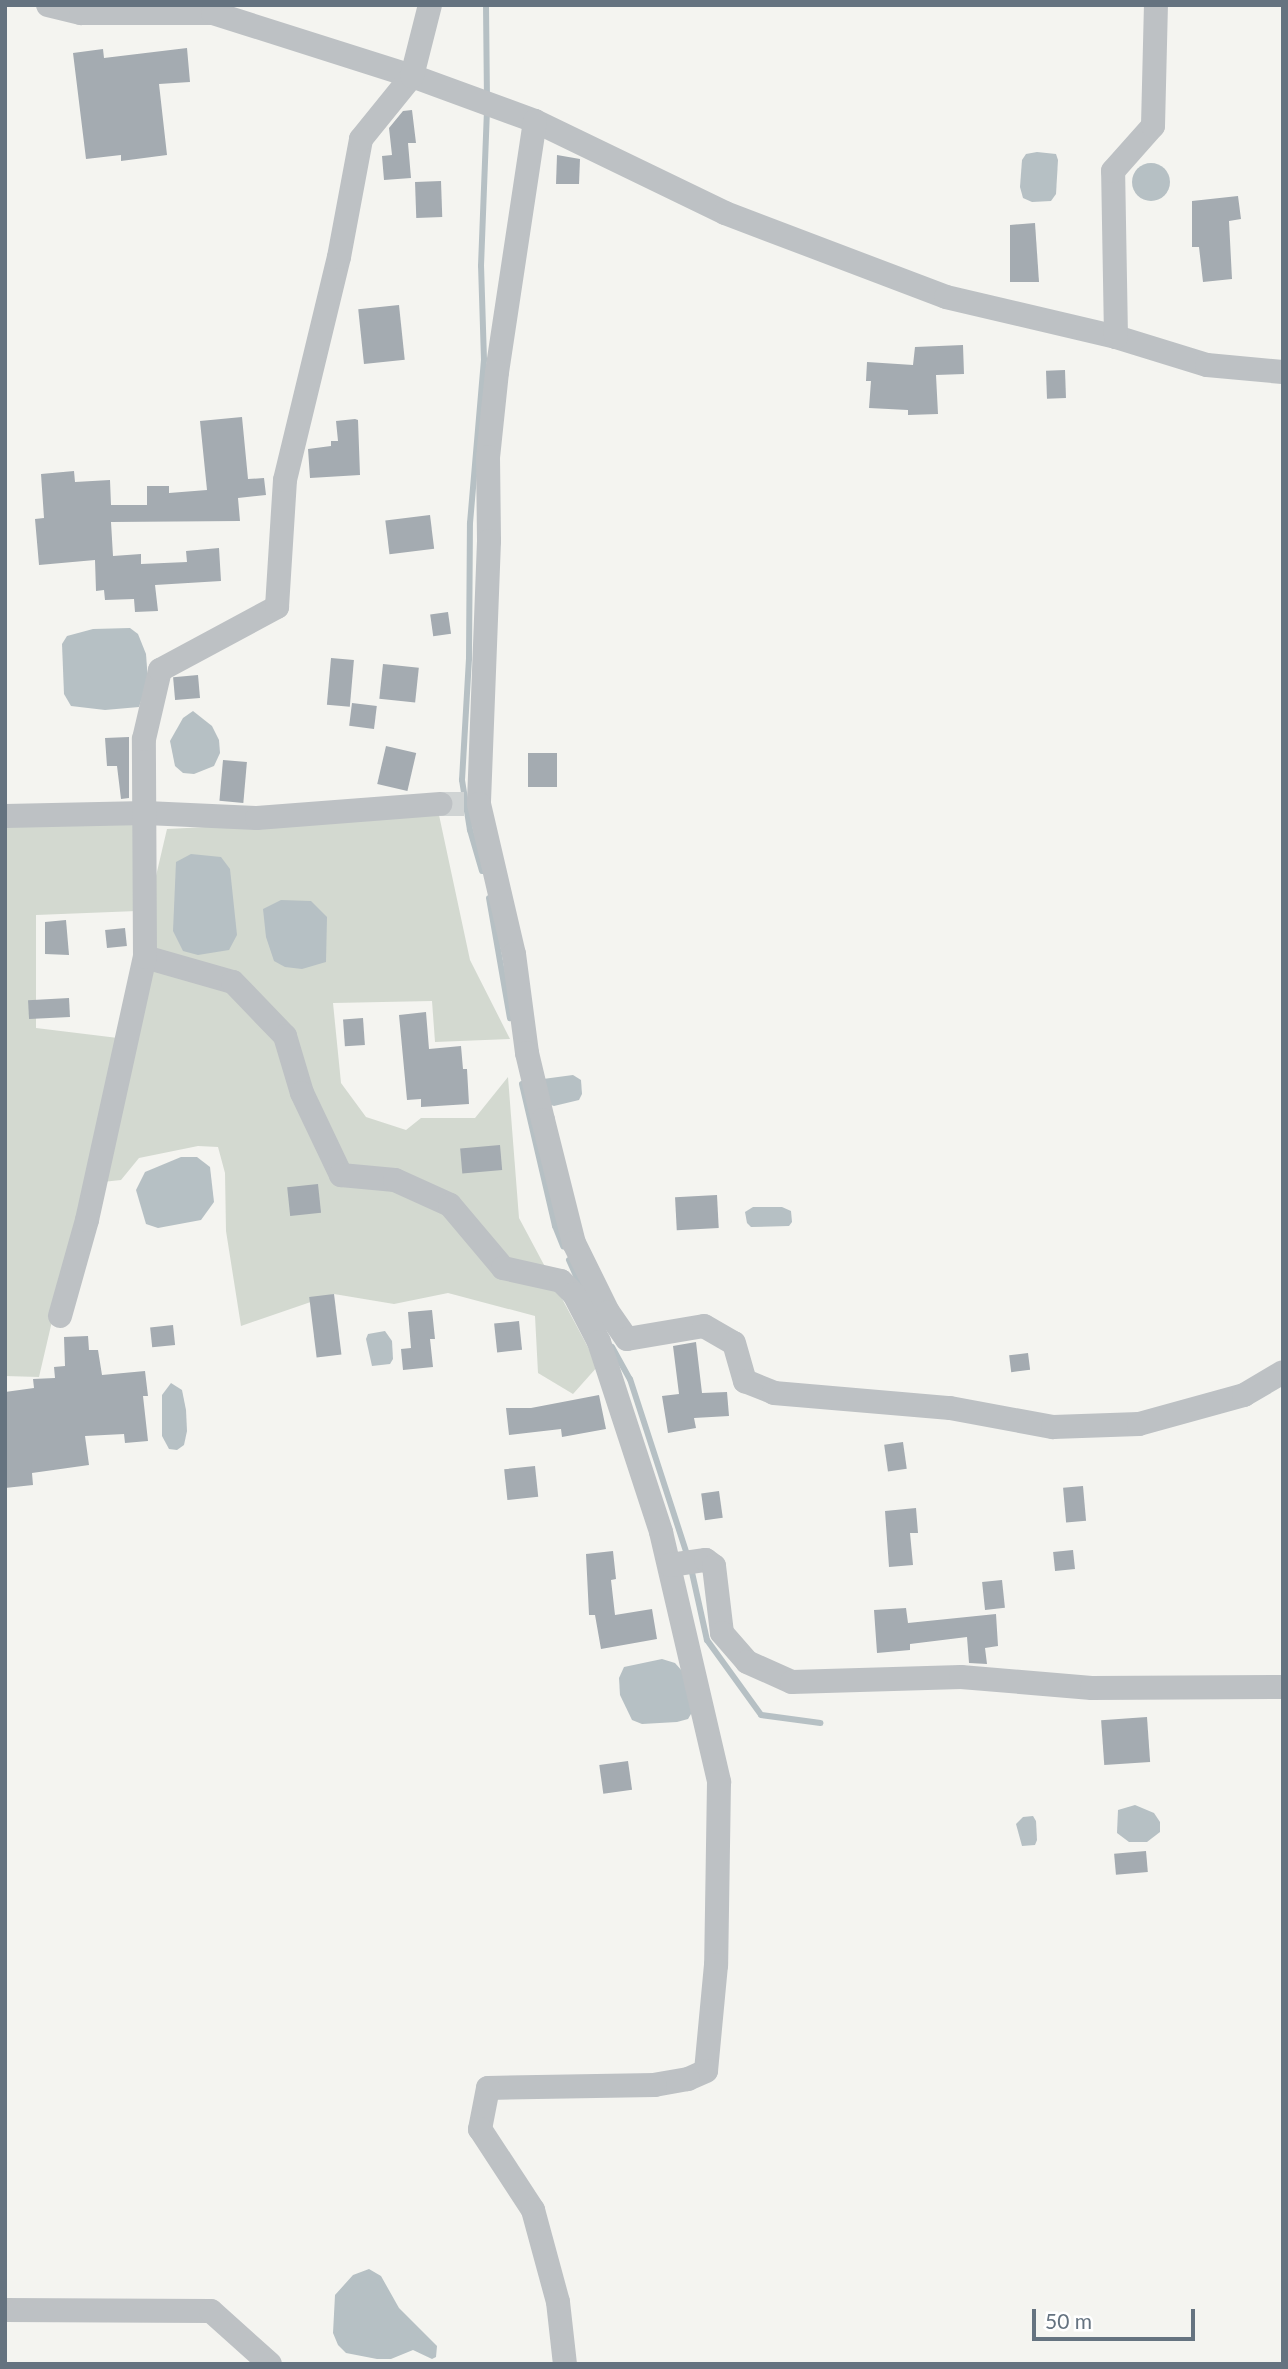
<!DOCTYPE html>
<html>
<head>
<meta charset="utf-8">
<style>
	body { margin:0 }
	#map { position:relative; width:1288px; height:2369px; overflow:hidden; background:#f4f4f0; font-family:Lato,sans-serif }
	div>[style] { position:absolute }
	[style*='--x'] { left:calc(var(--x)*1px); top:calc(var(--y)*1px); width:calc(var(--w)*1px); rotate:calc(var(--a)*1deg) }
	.green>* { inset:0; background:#d3d9d0 }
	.water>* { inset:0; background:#b6c0c4 }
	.round { border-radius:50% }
	.stream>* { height:6px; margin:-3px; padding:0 3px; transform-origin:3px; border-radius:3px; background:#b6c0c4 }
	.building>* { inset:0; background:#a4abb1; transform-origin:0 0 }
	.street-tunnel>* { height:24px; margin-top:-12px; transform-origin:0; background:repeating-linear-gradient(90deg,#d0d4d4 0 24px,transparent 0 36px) }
	.street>* { height:24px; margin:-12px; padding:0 12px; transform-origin:12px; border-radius:12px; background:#bdc1c4 }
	span { translate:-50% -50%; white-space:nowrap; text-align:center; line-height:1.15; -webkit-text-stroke:7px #fff; paint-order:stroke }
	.frame { position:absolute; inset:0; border:7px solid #657380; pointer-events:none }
	.scale { position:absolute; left:1032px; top:2309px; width:163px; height:32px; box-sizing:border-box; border:4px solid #657380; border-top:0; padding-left:9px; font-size:21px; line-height:24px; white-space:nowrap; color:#657380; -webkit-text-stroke:5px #fff; paint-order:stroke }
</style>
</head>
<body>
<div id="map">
	<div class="green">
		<div style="clip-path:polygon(439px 815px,470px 960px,510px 1039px,435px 1042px,432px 1001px,333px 1003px,341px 1083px,366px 1117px,406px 1130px,421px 1118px,475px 1118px,508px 1077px,519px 1218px,598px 1366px,573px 1394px,538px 1373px,535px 1316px,448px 1293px,394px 1304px,334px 1294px,241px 1326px,226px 1231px,225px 1173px,218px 1147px,198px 1146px,139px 1158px,121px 1180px,84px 1184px,39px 1377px,5px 1376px,5px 822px,139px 819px,137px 911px,36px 915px,36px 1028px,118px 1038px,167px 829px)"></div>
	</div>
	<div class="water">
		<div style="clip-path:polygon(1037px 152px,1056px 154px,1058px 160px,1056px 194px,1051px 201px,1032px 202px,1023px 198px,1020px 187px,1022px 160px,1026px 154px)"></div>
		<div class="round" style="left:1132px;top:163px;width:38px;height:38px"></div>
		<div style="clip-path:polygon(130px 628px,138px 634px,146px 654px,148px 681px,139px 707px,105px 710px,71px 706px,64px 694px,62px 644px,67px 636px,93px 629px)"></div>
		<div style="clip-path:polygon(193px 711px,212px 726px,219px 740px,220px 753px,214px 766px,194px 774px,183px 773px,175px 766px,170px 741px,183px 718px)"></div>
		<div style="clip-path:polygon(191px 854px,221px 857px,230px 869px,237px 935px,229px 950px,198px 955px,183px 951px,173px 931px,176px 862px)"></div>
		<div style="clip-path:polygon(281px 900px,311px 901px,327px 917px,326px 962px,302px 969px,285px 967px,274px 961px,266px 937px,263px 909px)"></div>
		<div style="clip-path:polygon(573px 1075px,581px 1080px,582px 1094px,579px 1100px,554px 1106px,545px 1103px,543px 1079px)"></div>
		<div style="clip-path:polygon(181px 1157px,197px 1157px,210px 1167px,214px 1202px,201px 1220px,158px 1228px,146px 1224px,136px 1190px,145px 1172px)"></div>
		<div style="clip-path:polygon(753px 1207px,782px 1207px,791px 1211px,792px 1222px,789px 1226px,751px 1227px,747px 1223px,745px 1212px)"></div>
		<div style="clip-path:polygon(385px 1331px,392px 1341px,393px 1359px,390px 1364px,372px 1366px,366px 1339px,368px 1334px)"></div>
		<div style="clip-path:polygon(171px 1383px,182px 1390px,186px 1410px,187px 1431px,184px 1445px,177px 1450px,169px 1449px,162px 1436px,162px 1395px)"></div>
		<div style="clip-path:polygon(662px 1659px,675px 1663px,683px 1672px,694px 1709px,688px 1719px,677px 1722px,642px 1724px,632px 1720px,620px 1695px,619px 1678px,624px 1667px)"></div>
		<div style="clip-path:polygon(1135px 1805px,1154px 1813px,1160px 1822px,1160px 1832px,1147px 1842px,1129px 1842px,1117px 1833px,1118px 1810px)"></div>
		<div style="clip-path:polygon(1033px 1816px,1036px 1821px,1037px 1840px,1035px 1845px,1022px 1846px,1016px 1824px,1023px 1817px)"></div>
		<div style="clip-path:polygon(369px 2269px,381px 2276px,399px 2308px,437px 2346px,436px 2357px,432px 2359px,413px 2350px,391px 2359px,377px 2359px,346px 2353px,338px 2345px,333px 2333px,335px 2295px,353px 2275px)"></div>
	</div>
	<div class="stream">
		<div style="--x:486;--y:5;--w:92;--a:89.4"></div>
		<div style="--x:482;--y:871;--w:43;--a:-106.3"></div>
		<div style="--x:470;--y:830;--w:51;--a:-99.1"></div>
		<div style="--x:462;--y:780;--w:121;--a:-86.7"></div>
		<div style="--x:469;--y:659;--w:136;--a:-89.6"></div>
		<div style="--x:470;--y:523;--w:164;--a:-85.1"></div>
		<div style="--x:484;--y:360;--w:94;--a:-91.8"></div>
		<div style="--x:481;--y:266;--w:154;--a:-87.8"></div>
		<div style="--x:489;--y:898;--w:122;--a:80.1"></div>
		<div style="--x:522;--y:1084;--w:146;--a:76.9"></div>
		<div style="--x:555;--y:1226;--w:22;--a:68"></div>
		<div style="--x:569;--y:1260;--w:27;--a:66"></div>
		<div style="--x:612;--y:1347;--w:37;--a:61"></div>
		<div style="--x:630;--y:1379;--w:187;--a:72"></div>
		<div style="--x:691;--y:1568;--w:74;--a:77.5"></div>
		<div style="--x:707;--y:1640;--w:92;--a:54.2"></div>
		<div style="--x:761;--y:1715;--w:60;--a:7.7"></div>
	</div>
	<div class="building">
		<div style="clip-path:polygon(187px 48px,190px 82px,159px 84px,167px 155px,121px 161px,121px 155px,86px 159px,73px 53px,103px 49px,104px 58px)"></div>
		<div style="clip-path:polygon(412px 110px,416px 143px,408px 143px,411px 178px,384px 180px,382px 156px,392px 155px,389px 128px,403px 111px)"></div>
		<div style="clip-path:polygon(557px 155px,580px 159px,579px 184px,556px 184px)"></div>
		<div style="left:441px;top:181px;width:36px;height:26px;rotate:88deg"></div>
		<div style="clip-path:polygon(1238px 196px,1241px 219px,1229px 221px,1232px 279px,1203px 282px,1199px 247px,1192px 247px,1192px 201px)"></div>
		<div style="clip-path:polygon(1035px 223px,1039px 282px,1010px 282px,1010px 225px)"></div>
		<div style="left:399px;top:305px;width:55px;height:41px;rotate:84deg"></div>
		<div style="clip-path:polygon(963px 345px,964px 374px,936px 375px,938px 414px,908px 415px,908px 410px,869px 408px,871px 381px,866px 381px,867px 362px,913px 365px,915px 347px)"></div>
		<div style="left:1065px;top:370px;width:28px;height:19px;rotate:88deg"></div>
		<div style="clip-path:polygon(242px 417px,248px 479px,264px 478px,266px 495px,238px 498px,240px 521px,111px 522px,113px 556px,141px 554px,141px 564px,187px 562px,186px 551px,219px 548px,221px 581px,155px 585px,158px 611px,135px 612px,134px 599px,105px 600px,104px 590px,96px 591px,95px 560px,39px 565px,35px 519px,44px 518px,41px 474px,74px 471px,75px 482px,110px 480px,111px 505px,147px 505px,147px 486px,169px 486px,169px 493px,207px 490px,200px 421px)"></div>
		<div style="clip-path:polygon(355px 419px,358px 420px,360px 475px,310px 478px,308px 449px,331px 446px,331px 441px,338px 441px,336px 421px)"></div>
		<div style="left:430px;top:515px;width:34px;height:45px;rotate:83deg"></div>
		<div style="left:448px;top:612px;width:22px;height:18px;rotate:82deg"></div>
		<div style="left:331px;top:658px;width:23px;height:47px;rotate:5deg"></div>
		<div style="left:383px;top:664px;width:36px;height:35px;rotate:6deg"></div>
		<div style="left:198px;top:675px;width:23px;height:25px;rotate:85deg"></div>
		<div style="left:352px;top:703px;width:25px;height:23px;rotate:7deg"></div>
		<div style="clip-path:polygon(129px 737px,129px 798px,121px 799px,117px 766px,107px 766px,105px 738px)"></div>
		<div style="left:386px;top:746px;width:31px;height:39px;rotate:13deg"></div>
		<div style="left:528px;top:753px;width:29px;height:34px"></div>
		<div style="left:223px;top:760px;width:24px;height:41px;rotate:5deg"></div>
		<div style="clip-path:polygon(66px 920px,69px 955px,45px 954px,45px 922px)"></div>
		<div style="left:125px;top:928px;width:18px;height:20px;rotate:84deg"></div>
		<div style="left:69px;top:998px;width:19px;height:41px;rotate:87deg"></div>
		<div style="clip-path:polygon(426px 1012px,429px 1049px,461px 1046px,463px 1069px,467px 1069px,469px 1104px,421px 1107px,421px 1099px,407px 1100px,399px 1015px)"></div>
		<div style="left:363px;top:1018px;width:27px;height:20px;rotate:86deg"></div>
		<div style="left:500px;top:1145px;width:25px;height:40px;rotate:85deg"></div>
		<div style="left:318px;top:1184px;width:29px;height:31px;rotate:84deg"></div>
		<div style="left:717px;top:1195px;width:33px;height:42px;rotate:87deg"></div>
		<div style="left:334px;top:1294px;width:61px;height:25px;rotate:83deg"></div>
		<div style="clip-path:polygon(432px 1310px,435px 1339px,430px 1339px,433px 1367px,403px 1370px,401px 1349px,411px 1348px,408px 1312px)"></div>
		<div style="left:519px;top:1321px;width:29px;height:25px;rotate:84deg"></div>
		<div style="left:173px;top:1325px;width:20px;height:23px;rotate:84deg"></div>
		<div style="clip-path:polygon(88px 1336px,89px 1350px,98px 1350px,102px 1375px,145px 1371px,148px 1396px,143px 1396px,148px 1441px,125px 1443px,124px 1434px,85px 1436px,89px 1465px,32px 1473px,33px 1485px,5px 1488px,5px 1392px,34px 1388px,33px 1379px,55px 1378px,54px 1367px,65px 1366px,64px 1337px)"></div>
		<div style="clip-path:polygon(696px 1342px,702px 1393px,727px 1392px,729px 1416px,694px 1418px,696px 1428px,668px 1433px,662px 1396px,679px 1394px,673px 1346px)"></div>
		<div style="left:1028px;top:1353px;width:17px;height:19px;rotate:83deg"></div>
		<div style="clip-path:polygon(599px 1395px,606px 1429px,562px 1437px,561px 1429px,509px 1435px,506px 1408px,531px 1408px)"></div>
		<div style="left:903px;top:1442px;width:27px;height:19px;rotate:82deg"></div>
		<div style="left:535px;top:1466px;width:31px;height:31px;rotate:84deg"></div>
		<div style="left:1083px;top:1486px;width:35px;height:20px;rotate:85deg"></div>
		<div style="left:719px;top:1491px;width:27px;height:18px;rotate:82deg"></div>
		<div style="clip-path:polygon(916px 1508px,918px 1533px,910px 1533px,913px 1565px,889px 1567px,885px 1511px)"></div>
		<div style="left:1073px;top:1550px;width:19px;height:20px;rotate:84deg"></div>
		<div style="clip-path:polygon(613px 1551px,616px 1579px,611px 1580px,615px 1615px,652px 1609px,657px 1639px,601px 1649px,595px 1615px,589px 1615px,586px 1554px)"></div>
		<div style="left:1002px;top:1580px;width:28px;height:20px;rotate:84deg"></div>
		<div style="clip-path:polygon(906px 1608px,908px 1623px,996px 1614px,998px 1646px,985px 1648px,987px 1664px,969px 1663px,967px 1637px,910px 1644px,910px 1650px,877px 1653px,874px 1610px)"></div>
		<div style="left:1147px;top:1717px;width:45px;height:46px;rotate:86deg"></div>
		<div style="left:628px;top:1761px;width:29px;height:29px;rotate:82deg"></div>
		<div style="left:1146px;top:1851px;width:21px;height:32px;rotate:85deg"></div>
	</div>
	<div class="street-tunnel">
		<div style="--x:440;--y:804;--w:39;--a:0"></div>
	</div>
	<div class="street">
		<div style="--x:48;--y:5;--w:34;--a:14"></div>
		<div style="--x:81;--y:13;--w:132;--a:0"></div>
		<div style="--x:213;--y:13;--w:209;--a:17.6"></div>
		<div style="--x:412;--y:76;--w:131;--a:20.1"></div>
		<div style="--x:535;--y:121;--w:211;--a:25.8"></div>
		<div style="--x:725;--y:213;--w:236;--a:20.8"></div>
		<div style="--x:946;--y:297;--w:175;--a:13.2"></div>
		<div style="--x:1116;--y:337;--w:95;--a:17.1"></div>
		<div style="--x:1207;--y:365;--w:76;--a:5.3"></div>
		<div style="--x:535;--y:121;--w:254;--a:98.6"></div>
		<div style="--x:497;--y:372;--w:85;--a:96"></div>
		<div style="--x:488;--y:457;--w:84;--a:89.3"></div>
		<div style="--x:489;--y:541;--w:263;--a:92.2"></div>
		<div style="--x:479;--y:804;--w:154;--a:76.9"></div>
		<div style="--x:514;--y:954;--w:100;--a:82.5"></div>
		<div style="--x:527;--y:1053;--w:69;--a:76.6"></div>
		<div style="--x:543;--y:1120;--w:127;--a:75.9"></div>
		<div style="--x:574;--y:1243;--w:77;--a:63.8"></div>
		<div style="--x:608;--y:1312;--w:33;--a:55"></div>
		<div style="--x:627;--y:1339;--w:78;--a:-9.6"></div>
		<div style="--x:704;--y:1326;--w:34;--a:30"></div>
		<div style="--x:734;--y:1343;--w:40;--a:74"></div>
		<div style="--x:745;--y:1381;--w:31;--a:22"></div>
		<div style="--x:774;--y:1393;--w:177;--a:4.9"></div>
		<div style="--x:950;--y:1408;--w:105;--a:10.5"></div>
		<div style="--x:1053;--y:1427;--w:86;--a:-2"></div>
		<div style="--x:1139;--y:1424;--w:109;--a:-15.4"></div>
		<div style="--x:1244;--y:1395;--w:45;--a:-30.5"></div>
		<div style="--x:1116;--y:337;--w:166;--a:-91"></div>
		<div style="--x:1113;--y:171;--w:60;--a:-48.4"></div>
		<div style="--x:1153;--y:126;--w:121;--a:-88.6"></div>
		<div style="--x:5;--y:816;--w:141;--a:-1.2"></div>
		<div style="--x:146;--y:813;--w:111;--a:2.6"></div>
		<div style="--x:257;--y:818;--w:184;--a:-4.4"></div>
		<div style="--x:145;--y:957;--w:91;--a:15.9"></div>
		<div style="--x:233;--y:982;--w:75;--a:46.1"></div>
		<div style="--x:285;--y:1036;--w:59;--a:73.4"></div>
		<div style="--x:302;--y:1093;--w:91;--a:64.6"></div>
		<div style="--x:341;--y:1175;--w:54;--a:5.3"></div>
		<div style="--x:395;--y:1180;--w:60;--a:24.4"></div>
		<div style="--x:450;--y:1205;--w:82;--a:49.9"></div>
		<div style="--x:503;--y:1268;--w:59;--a:12.6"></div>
		<div style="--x:561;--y:1281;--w:18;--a:45"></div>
		<div style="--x:574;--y:1294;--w:54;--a:62.5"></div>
		<div style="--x:599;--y:1342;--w:200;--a:71.9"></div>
		<div style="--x:661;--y:1532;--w:257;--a:76.9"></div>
		<div style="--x:719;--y:1782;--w:183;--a:90.9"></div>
		<div style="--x:716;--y:1965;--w:106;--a:95.4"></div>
		<div style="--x:706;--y:2071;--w:20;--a:156"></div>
		<div style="--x:688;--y:2079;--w:34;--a:170"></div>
		<div style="--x:655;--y:2085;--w:167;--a:179"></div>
		<div style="--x:488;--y:2088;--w:42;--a:101"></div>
		<div style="--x:480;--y:2129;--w:97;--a:56.8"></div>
		<div style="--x:533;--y:2210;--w:95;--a:74.8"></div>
		<div style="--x:558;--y:2302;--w:62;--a:83.6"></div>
		<div style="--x:60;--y:1316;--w:100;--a:-74.3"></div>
		<div style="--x:87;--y:1220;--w:269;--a:-77.6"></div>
		<div style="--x:145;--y:957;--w:218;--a:-90.3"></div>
		<div style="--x:144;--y:739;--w:71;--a:-76.9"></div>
		<div style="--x:160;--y:670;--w:133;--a:-28.3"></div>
		<div style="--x:277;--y:607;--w:127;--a:-86.4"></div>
		<div style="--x:285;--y:480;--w:229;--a:-76.4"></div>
		<div style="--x:339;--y:257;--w:120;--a:-79.4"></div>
		<div style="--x:361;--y:139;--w:81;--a:-51"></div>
		<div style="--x:412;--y:76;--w:73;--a:-75.8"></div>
		<div style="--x:670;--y:1565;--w:36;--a:-8"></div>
		<div style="--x:706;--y:1560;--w:10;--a:37"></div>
		<div style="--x:714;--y:1566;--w:67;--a:83.2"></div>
		<div style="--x:722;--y:1633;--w:38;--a:49"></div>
		<div style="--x:747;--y:1662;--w:49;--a:24"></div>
		<div style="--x:792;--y:1682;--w:169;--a:-1.7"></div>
		<div style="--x:961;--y:1677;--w:131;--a:4.8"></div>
		<div style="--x:1092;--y:1688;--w:191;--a:-0.3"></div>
		<div style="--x:5;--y:2310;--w:206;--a:0.3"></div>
		<div style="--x:211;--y:2311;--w:79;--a:41.9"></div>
	</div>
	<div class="frame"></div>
	<div class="scale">50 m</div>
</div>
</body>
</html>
